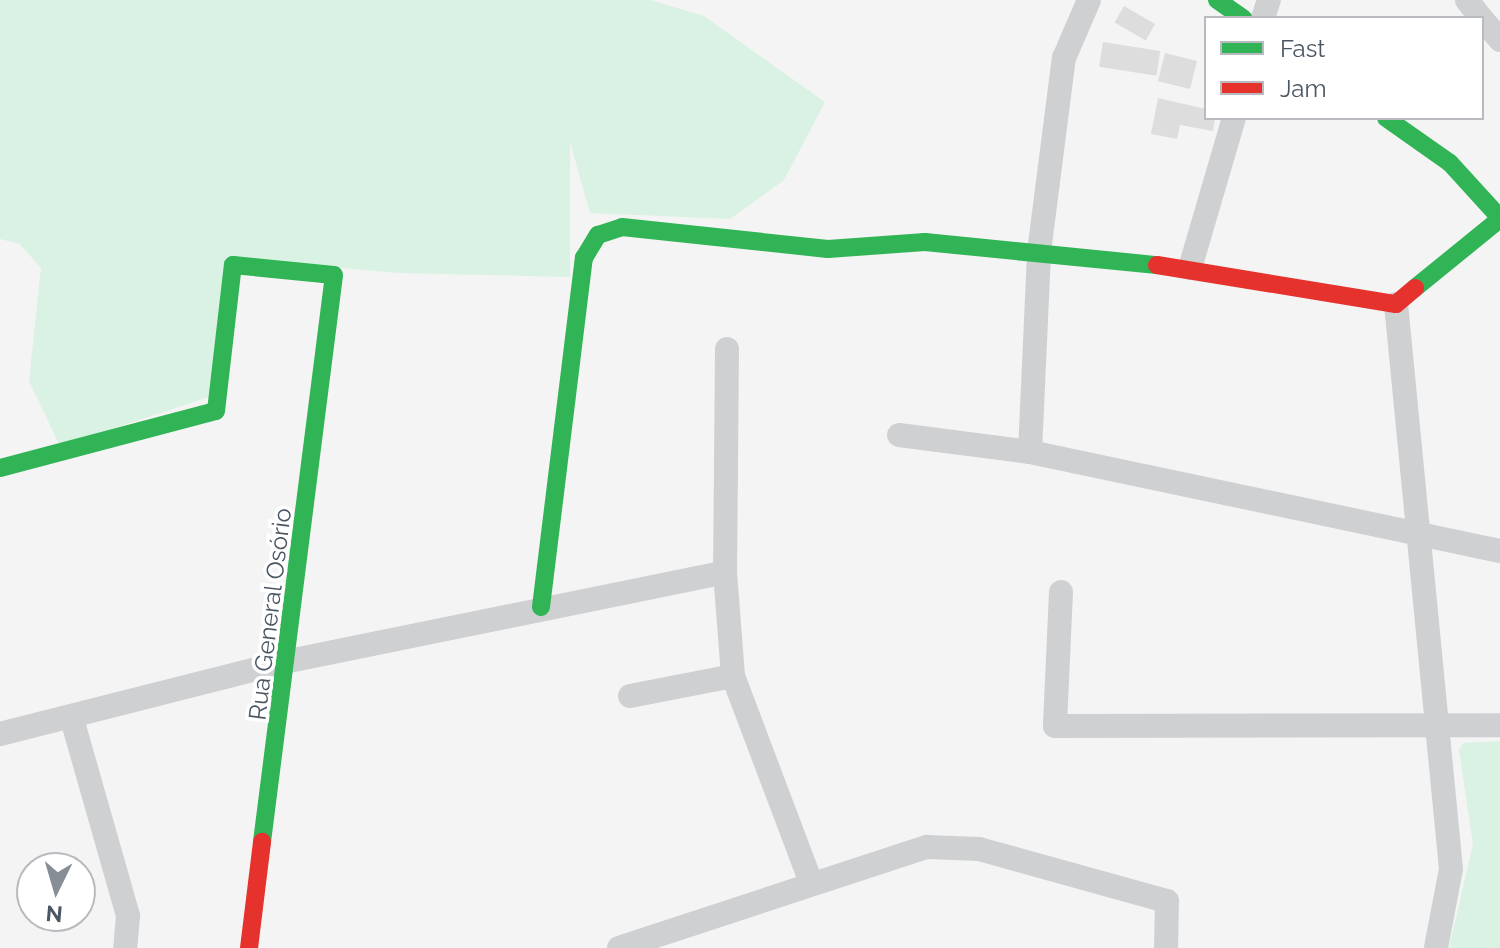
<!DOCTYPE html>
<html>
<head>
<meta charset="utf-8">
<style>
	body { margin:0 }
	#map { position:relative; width:1500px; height:948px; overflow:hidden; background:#f4f4f4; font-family:Raleway,sans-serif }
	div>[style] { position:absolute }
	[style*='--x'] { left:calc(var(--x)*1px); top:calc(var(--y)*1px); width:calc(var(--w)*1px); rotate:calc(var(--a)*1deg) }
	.green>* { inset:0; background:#d9f2e3 }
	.building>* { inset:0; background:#ddddde; transform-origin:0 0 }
	.street>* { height:24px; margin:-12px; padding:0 12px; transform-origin:12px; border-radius:12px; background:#ced0d2 }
	.fast>* { height:18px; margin:-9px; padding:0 9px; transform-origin:9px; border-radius:9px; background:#30b455 }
	.jam>* { height:18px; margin:-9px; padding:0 9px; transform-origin:9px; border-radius:9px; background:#e5322d }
	span { translate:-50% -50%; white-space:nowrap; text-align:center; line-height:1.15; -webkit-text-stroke:7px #fff; paint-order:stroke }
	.street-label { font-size:24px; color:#4a5661 }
	.legend { position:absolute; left:1204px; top:16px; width:280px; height:104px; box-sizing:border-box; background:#fff; border:2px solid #b7bbc0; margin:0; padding:10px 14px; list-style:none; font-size:24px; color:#4a5661 }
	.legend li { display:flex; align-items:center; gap:16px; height:40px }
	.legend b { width:40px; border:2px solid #b7bbc0 }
	.north { position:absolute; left:16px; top:852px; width:80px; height:80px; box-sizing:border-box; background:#fff; border:2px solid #b7bbc0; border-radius:50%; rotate:185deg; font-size:22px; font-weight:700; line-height:32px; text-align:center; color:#4a5661 }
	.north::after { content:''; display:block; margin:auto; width:28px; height:36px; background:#868d94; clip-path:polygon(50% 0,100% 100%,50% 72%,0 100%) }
</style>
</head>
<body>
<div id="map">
	<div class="green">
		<div style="clip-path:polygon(0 0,650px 0,704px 16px,825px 102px,784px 180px,730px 219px,590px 213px,570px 142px,570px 277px,398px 273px,242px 259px,209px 397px,60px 446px,29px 381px,41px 268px,20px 244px,0 239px)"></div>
		<div style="clip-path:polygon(1500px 741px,1500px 948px,1449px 948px,1473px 844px,1459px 750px,1463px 743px)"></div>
	</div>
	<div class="building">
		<div style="left:1124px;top:6px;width:36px;height:19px;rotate:30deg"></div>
		<div style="left:1103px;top:42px;width:58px;height:25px;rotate:9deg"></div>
		<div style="left:1165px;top:53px;width:33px;height:29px;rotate:14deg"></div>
		<div style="clip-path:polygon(1158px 98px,1206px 109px,1206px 118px,1215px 118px,1213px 131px,1180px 125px,1177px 139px,1151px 134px)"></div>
	</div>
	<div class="street">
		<div style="--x:1467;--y:0;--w:23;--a:52"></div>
		<div style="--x:1263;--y:18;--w:19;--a:-72"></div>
		<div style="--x:1482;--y:19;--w:28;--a:49"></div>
		<div style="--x:1190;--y:268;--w:156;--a:-73.7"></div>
		<div style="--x:1396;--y:304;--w:568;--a:84.44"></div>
		<div style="--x:1451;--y:869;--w:80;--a:100.8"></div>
		<div style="--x:727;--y:349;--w:223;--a:90.5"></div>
		<div style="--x:725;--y:572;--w:104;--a:85.6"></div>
		<div style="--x:733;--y:676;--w:218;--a:69.3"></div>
		<div style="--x:899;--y:435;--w:132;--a:7.4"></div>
		<div style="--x:1030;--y:452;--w:480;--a:11.9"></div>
		<div style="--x:1030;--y:452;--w:200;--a:-87.4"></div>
		<div style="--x:1039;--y:252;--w:196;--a:-82.7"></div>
		<div style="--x:1064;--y:58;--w:63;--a:-66.7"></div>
		<div style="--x:1061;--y:592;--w:134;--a:92.6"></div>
		<div style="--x:1055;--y:726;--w:445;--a:-0.1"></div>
		<div style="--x:630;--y:696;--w:105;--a:-11"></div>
		<div style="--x:72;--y:719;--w:205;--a:74.1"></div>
		<div style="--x:128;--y:916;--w:32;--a:95"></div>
		<div style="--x:0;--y:734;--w:298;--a:-14.2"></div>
		<div style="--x:289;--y:661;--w:445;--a:-11.5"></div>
		<div style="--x:619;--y:948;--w:324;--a:-18.2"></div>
		<div style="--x:927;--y:847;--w:52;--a:2.2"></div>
		<div style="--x:979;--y:849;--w:195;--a:15.5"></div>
		<div style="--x:1167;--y:901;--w:47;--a:91.2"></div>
	</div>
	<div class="fast">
		<div style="--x:1217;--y:0;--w:32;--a:35"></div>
		<div style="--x:1386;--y:118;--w:78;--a:35.1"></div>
		<div style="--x:1450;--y:163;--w:74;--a:47.7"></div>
		<div style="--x:1415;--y:288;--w:109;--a:-39.1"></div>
		<div style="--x:0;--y:468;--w:223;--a:-14.8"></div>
		<div style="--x:216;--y:411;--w:147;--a:-83.4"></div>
		<div style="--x:233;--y:265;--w:101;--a:5.7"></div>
		<div style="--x:334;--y:275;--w:572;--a:97.24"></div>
		<div style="--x:541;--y:607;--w:352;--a:-83"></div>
		<div style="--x:584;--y:258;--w:27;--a:-59"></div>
		<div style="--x:598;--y:235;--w:25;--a:-18"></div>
		<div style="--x:622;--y:227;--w:207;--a:6.1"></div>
		<div style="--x:828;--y:249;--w:97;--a:-4.1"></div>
		<div style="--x:925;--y:242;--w:233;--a:5.7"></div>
	</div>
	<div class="jam">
		<div style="--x:1157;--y:265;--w:242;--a:9.3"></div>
		<div style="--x:1396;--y:304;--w:25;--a:-40"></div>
		<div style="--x:249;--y:948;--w:107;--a:-83"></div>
	</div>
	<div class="street-label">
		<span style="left:270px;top:614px;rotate:-83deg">Rua General Osório</span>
	</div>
	<ul class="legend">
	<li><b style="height:10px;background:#30b455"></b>Fast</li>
	<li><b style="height:10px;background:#e5322d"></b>Jam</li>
	</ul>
	<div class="north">N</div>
</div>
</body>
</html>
